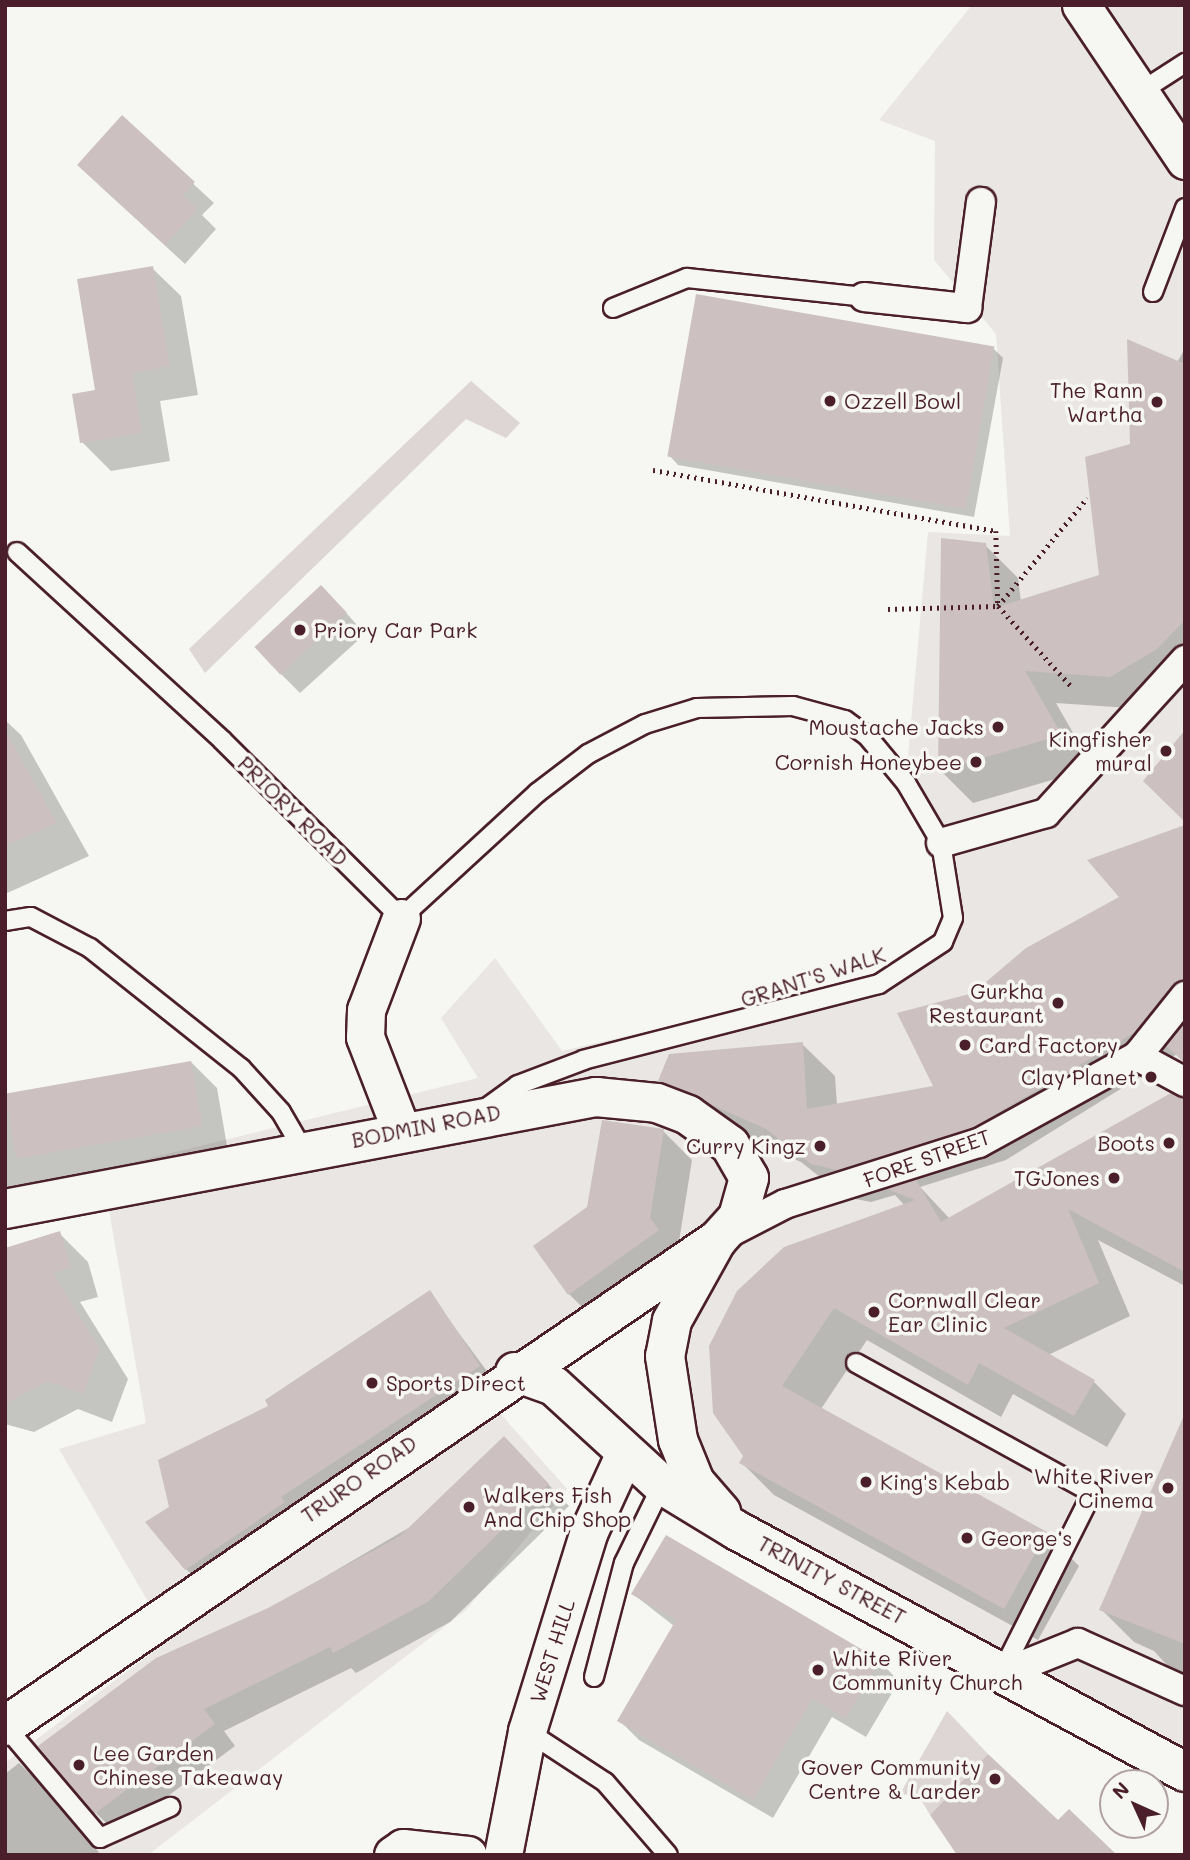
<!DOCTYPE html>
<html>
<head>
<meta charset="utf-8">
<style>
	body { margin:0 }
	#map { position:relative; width:1190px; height:1860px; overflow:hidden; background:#f6f6f2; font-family:Mali,sans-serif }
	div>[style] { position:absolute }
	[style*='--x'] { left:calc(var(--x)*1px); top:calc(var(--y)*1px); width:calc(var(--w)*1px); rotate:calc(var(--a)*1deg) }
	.built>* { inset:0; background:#e9e6e3 }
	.green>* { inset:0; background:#ddd6d5 }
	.shadow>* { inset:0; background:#0003 }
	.building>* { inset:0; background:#ccc1c0; transform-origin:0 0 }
	.path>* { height:4.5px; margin-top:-2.25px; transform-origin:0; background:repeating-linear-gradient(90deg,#4a1f2b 0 2px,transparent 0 7px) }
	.roads { filter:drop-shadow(2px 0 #4a1f2b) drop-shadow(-2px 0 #4a1f2b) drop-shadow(0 2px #4a1f2b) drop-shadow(0 -2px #4a1f2b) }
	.service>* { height:18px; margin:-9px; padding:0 9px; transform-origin:9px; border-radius:9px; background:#f6f6f2 }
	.pedestrian>* { height:28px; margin:-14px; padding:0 14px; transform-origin:14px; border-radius:14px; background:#f6f6f2 }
	.minor>* { height:37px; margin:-18.5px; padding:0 18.5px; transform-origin:18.5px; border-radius:18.5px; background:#f6f6f2 }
	.tertiary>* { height:38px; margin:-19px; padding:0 19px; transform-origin:19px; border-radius:19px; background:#f6f6f2 }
	.secondary>* { height:38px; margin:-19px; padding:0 19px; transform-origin:19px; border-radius:19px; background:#f6f6f2 }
	.dots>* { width:19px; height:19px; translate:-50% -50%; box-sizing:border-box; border:4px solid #f6f6f2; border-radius:50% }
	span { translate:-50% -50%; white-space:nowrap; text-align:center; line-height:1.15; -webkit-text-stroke:7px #f6f6f2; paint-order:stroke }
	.poi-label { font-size:21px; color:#4a1f2b }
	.right { translate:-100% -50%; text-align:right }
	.left { translate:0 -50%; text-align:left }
	.street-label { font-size:21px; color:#4a1f2b }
	.frame { position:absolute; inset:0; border:7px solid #4a1f2b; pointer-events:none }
	.north { position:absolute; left:1099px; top:1769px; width:70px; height:70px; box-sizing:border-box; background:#f6f6f2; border:2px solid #b1a0a2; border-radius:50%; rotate:315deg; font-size:19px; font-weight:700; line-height:28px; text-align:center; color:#4a1f2b }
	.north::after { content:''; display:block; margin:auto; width:24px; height:32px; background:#4a1f2b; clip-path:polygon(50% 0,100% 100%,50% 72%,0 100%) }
</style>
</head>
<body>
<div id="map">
	<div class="built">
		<div style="clip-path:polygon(972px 5px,1185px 5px,1185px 1760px,741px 1516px,713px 1492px,682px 1407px,685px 1353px,702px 1302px,726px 1265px,703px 1236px,476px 1386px,567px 1489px,466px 1610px,148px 1855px,5px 1855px,5px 1763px,170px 1639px,59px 1449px,146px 1423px,102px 1170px,478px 1078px,441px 1018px,495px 958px,562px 1051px,882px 977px,952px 918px,941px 843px,906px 783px,910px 734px,928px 532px,1010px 536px,996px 334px,934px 260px,935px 141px,879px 120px)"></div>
	</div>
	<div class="green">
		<div style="clip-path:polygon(471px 381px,520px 423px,506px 438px,466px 419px,205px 673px,189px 649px)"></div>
		<div style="clip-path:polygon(947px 1711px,988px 1754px,930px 1815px,919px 1796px,900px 1794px)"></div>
	</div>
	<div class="shadow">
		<div style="clip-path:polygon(122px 118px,214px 203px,202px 215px,216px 229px,185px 264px,99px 185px)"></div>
		<div style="clip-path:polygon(152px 268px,181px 296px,198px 395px,160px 401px,170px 461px,111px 471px,82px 442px)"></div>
		<div style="clip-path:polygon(993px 348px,1003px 358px,974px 517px,678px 465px,669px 455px)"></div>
		<div style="clip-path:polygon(1185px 348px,1185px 684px,1144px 709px,1056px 703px,1093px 768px,973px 803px,940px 770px,985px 545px,1018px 578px,1021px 602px,1101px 576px,1132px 446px)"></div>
		<div style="clip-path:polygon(341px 607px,365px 634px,300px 693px,280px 673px)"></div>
		<div style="clip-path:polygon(5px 720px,21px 735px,89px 856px,5px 894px)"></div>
		<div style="clip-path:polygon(1185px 827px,1185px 1062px,1177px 1054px,1006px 1160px,920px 1187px,950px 1219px,1171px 1095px,1185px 1096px,1185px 1286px,1098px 1240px,1130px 1316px,1048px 1355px,1093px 1381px,1126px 1414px,1107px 1447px,1013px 1394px,1001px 1417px,867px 1340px,821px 1409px,1046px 1533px,1079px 1566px,1038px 1640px,774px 1495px,742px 1463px,784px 1248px,905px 1206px,895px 1195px,871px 1202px,845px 1197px,801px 1162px,693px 1114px,660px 1081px,802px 1044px,835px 1076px,837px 1105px,935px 1087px,974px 995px,1122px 897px)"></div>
		<div style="clip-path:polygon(191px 1062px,217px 1088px,228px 1152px,5px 1191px,5px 1096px)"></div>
		<div style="clip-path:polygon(663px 1131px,692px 1160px,678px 1248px,598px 1323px,569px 1294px,588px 1208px)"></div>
		<div style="clip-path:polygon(59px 1233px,88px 1262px,98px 1297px,80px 1302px,128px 1379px,112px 1422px,78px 1409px,34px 1432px,5px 1424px,5px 1250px)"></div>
		<div style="clip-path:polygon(429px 1293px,498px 1386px,206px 1589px,186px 1569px,171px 1508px,271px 1407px)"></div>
		<div style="clip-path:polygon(1185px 1414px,1185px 1685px,1154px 1651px,1134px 1642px,1101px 1609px)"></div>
		<div style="clip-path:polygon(525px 1460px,569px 1506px,450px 1622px,356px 1673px,351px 1668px,224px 1731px,235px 1746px,117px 1834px,96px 1813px,268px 1610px)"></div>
		<div style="clip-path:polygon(633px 1594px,879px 1661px,899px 1681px,866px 1737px,832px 1717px,773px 1818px,639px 1740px,619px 1720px,674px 1626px)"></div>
		<div style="clip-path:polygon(19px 1763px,47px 1790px,101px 1855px,5px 1855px,5px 1774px)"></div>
	</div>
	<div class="building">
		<div style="clip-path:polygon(122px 115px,195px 182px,183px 195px,198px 208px,165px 245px,77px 165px)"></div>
		<div style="clip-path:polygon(153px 266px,170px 366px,132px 373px,142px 433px,80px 443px,72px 394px,95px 390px,77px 279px)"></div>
		<div style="left:696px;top:294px;width:303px;height:165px;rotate:10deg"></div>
		<div style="clip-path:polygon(1127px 339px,1185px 364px,1185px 620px,1157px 649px,1110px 677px,1025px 671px,1062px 735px,938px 771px,941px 538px,986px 543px,994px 608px,1099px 575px,1085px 457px,1130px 444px)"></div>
		<div style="left:321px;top:585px;width:38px;height:91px;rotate:47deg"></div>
		<div style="clip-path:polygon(1185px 730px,1185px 822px,1143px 781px)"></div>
		<div style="clip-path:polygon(5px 731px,57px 823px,5px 846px)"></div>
		<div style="clip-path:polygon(1185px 825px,1185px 980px,1172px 986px,1134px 1033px,972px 1128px,837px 1170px,811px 1164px,766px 1129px,658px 1081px,669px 1054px,803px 1042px,807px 1109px,933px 1086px,897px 1013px,973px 993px,1026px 948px,1119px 897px,1087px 860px)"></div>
		<div style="clip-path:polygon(1185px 1023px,1185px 1063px,1166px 1046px)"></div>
		<div style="left:191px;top:1061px;width:66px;height:189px;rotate:80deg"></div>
		<div style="clip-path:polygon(1171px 1093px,1185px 1099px,1185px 1272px,1068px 1209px,1099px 1283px,1004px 1328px,1095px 1380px,1074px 1416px,979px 1363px,968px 1385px,834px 1308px,782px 1386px,1047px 1532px,1004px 1609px,739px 1463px,743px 1456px,713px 1413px,709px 1346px,737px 1291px,784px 1247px,915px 1200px,887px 1189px,916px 1180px,941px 1222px)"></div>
		<div style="clip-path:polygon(602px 1120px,664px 1129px,650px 1218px,659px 1230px,568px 1295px,533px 1246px,587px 1207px)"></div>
		<div style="clip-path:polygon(60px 1231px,71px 1268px,53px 1273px,100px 1349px,83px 1394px,48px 1381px,5px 1404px,5px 1248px)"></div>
		<div style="clip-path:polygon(430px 1290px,480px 1366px,281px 1497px,285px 1502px,185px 1570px,145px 1522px,169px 1507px,158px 1460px,268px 1406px,265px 1400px)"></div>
		<div style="clip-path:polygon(1185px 1413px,1185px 1644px,1099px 1610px)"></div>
		<div style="clip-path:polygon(504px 1436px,549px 1484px,429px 1601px,333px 1653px,330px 1647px,204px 1709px,215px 1724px,94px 1814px,38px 1746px,156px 1658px,268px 1608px,400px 1536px)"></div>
		<div style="clip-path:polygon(666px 1535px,880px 1660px,846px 1718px,812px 1699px,753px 1800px,617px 1721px,676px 1620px,631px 1594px)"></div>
		<div style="clip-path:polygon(988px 1754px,1058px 1820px,1069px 1809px,1117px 1855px,957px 1855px,930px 1815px)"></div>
	</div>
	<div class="path">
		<div style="--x:653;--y:470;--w:348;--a:10.1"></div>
		<div style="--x:996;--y:531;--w:75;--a:88.5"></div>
		<div style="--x:998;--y:606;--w:110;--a:47.6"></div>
		<div style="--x:888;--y:609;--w:110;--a:-1.6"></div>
		<div style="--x:998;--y:606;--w:140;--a:-50.5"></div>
	</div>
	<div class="roads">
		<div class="service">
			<div style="--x:1140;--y:92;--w:54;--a:-32.8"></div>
			<div style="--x:1153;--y:292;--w:90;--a:-69.1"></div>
			<div style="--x:613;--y:308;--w:80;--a:-22.1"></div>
			<div style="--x:687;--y:278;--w:178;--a:6.1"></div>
			<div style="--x:17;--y:552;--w:278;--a:42.5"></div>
			<div style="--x:222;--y:740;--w:252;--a:44.8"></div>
			<div style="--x:401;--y:918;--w:185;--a:-42.6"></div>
			<div style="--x:537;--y:793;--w:64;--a:-37.4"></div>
			<div style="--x:588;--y:754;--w:64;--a:-27.8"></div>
			<div style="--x:645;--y:724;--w:54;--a:-17.1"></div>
			<div style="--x:697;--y:708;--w:96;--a:-1.2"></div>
			<div style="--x:793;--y:706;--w:54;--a:15.1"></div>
			<div style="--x:845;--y:720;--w:29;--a:36"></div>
			<div style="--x:868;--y:737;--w:60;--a:50.4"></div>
			<div style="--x:906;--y:783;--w:69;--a:59.7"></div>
			<div style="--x:941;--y:843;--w:76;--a:80.9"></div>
			<div style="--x:953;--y:918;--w:26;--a:113"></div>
			<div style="--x:943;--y:942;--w:77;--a:146.7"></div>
			<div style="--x:879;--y:984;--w:305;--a:165.6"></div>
			<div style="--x:584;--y:1060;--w:71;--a:159.3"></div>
			<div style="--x:518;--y:1085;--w:41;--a:144"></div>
			<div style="--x:5;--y:921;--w:26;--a:-9"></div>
			<div style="--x:31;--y:917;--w:67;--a:27.7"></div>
			<div style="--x:90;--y:948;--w:193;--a:38.5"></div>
			<div style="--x:241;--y:1068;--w:59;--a:47.7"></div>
			<div style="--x:281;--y:1112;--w:44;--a:59.9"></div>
			<div style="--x:856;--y:1363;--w:269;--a:28.8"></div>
			<div style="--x:1092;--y:1493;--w:203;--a:116.7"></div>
			<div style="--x:594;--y:1677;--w:118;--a:-75.3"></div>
			<div style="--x:624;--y:1563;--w:87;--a:-64"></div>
			<div style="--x:5;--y:1726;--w:147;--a:49.7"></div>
			<div style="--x:100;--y:1838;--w:77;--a:-23.9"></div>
			<div style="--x:527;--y:1731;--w:93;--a:33.2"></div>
			<div style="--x:605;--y:1782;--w:96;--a:49.2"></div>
		</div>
		<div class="pedestrian">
			<div style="--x:864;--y:297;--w:104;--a:6.1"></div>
			<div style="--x:967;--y:308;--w:107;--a:-82.5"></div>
			<div style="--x:941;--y:843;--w:109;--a:-15.9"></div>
			<div style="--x:1046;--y:813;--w:207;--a:-47.7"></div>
			<div style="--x:1137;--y:1056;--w:55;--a:28.4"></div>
			<div style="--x:725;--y:1235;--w:68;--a:-27.3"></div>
			<div style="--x:785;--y:1204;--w:203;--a:-17.5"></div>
			<div style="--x:979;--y:1143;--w:180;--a:-28.8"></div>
			<div style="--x:1137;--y:1056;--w:77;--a:-51.3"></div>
			<div style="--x:1001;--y:1674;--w:83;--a:-21.9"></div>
			<div style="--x:1078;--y:1643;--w:117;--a:24.2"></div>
		</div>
		<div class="minor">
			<div style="--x:1081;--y:5;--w:187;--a:56.1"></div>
			<div style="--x:401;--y:918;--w:98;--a:110.8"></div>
			<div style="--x:366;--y:1010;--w:27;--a:92"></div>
			<div style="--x:365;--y:1037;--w:100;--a:68.8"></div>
			<div style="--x:393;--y:1855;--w:12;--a:-35"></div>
			<div style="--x:403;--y:1848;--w:65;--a:6.1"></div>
			<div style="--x:503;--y:1855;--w:126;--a:-79"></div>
			<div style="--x:527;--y:1731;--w:209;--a:-72.8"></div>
			<div style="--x:589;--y:1531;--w:84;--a:-65.3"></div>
		</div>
		<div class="tertiary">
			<div style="--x:717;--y:1240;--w:93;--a:119.1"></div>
			<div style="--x:672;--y:1321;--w:36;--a:101"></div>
			<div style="--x:665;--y:1356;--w:85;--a:81.2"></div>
			<div style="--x:678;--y:1440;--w:45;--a:68"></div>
			<div style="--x:695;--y:1482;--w:40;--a:49"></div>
			<div style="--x:515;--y:1372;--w:41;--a:19.7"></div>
			<div style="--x:554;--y:1386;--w:147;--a:42.5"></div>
			<div style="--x:662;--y:1485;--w:87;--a:31.3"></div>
			<div style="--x:736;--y:1530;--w:510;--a:28.32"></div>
		</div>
		<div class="secondary">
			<div style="--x:5;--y:1209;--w:602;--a:-10.73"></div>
			<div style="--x:596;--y:1097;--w:61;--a:5.6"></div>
			<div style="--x:657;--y:1103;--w:33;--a:21"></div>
			<div style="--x:688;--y:1115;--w:52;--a:35.5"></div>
			<div style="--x:730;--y:1145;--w:38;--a:60"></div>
			<div style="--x:749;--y:1178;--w:41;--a:105.8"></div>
			<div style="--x:738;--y:1217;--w:31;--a:132"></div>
			<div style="--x:717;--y:1240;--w:862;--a:145.68"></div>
		</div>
	</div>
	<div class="dots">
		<div style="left:830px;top:401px;background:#4a1f2b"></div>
		<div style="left:1157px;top:402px;background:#4a1f2b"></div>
		<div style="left:300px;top:630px;background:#4a1f2b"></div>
		<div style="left:998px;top:727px;background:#4a1f2b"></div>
		<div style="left:1166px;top:751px;background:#4a1f2b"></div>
		<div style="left:976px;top:762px;background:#4a1f2b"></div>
		<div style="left:1058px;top:1003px;background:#4a1f2b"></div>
		<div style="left:965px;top:1045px;background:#4a1f2b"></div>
		<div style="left:1151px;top:1077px;background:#4a1f2b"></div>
		<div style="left:1169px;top:1143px;background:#4a1f2b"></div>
		<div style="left:820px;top:1146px;background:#4a1f2b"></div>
		<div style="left:1114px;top:1178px;background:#4a1f2b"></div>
		<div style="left:874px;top:1312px;background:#4a1f2b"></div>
		<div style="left:372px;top:1383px;background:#4a1f2b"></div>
		<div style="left:866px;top:1482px;background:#4a1f2b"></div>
		<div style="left:1168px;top:1488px;background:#4a1f2b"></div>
		<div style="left:469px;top:1507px;background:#4a1f2b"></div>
		<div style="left:967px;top:1538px;background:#4a1f2b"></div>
		<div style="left:818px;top:1670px;background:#4a1f2b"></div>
		<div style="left:79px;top:1765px;background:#4a1f2b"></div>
		<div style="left:995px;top:1779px;background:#4a1f2b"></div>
	</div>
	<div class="poi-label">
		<span class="right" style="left:1143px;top:402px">The Rann<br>Wartha</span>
		<span class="left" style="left:844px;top:401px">Ozzell Bowl</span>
		<span class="left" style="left:314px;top:630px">Priory Car Park</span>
		<span class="right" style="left:984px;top:727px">Moustache Jacks</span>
		<span class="right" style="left:1152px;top:751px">Kingfisher<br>mural</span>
		<span class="right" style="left:962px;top:762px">Cornish Honeybee</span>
		<span class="right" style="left:1044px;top:1003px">Gurkha<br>Restaurant</span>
		<span class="left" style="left:979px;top:1045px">Card Factory</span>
		<span class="right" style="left:1137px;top:1077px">Clay Planet</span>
		<span class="right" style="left:1155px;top:1143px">Boots</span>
		<span class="right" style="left:806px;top:1146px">Curry Kingz</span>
		<span class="right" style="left:1100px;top:1178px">TGJones</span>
		<span class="left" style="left:888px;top:1312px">Cornwall Clear<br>Ear Clinic</span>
		<span class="left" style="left:386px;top:1383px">Sports Direct</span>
		<span class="right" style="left:1154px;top:1488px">White River<br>Cinema</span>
		<span class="left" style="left:880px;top:1482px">King's Kebab</span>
		<span class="left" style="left:483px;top:1507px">Walkers Fish<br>And Chip Shop</span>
		<span class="left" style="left:981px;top:1538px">George's</span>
		<span class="left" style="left:832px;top:1670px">White River<br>Community Church</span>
		<span class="left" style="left:93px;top:1765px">Lee Garden<br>Chinese Takeaway</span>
		<span class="right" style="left:981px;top:1779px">Gover Community<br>Centre &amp; Larder</span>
	</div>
	<div class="street-label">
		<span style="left:293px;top:811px;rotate:45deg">PRIORY ROAD</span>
		<span style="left:813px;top:977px;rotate:-18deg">GRANT'S WALK</span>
		<span style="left:426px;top:1126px;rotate:-11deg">BODMIN ROAD</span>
		<span style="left:927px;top:1158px;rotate:-20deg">FORE STREET</span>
		<span style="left:359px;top:1479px;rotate:-35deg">TRURO ROAD</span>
		<span style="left:832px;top:1580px;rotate:28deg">TRINITY STREET</span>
		<span style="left:552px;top:1651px;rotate:-73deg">WEST HILL</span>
	</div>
	<div class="frame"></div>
	<div class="north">N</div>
</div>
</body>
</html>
